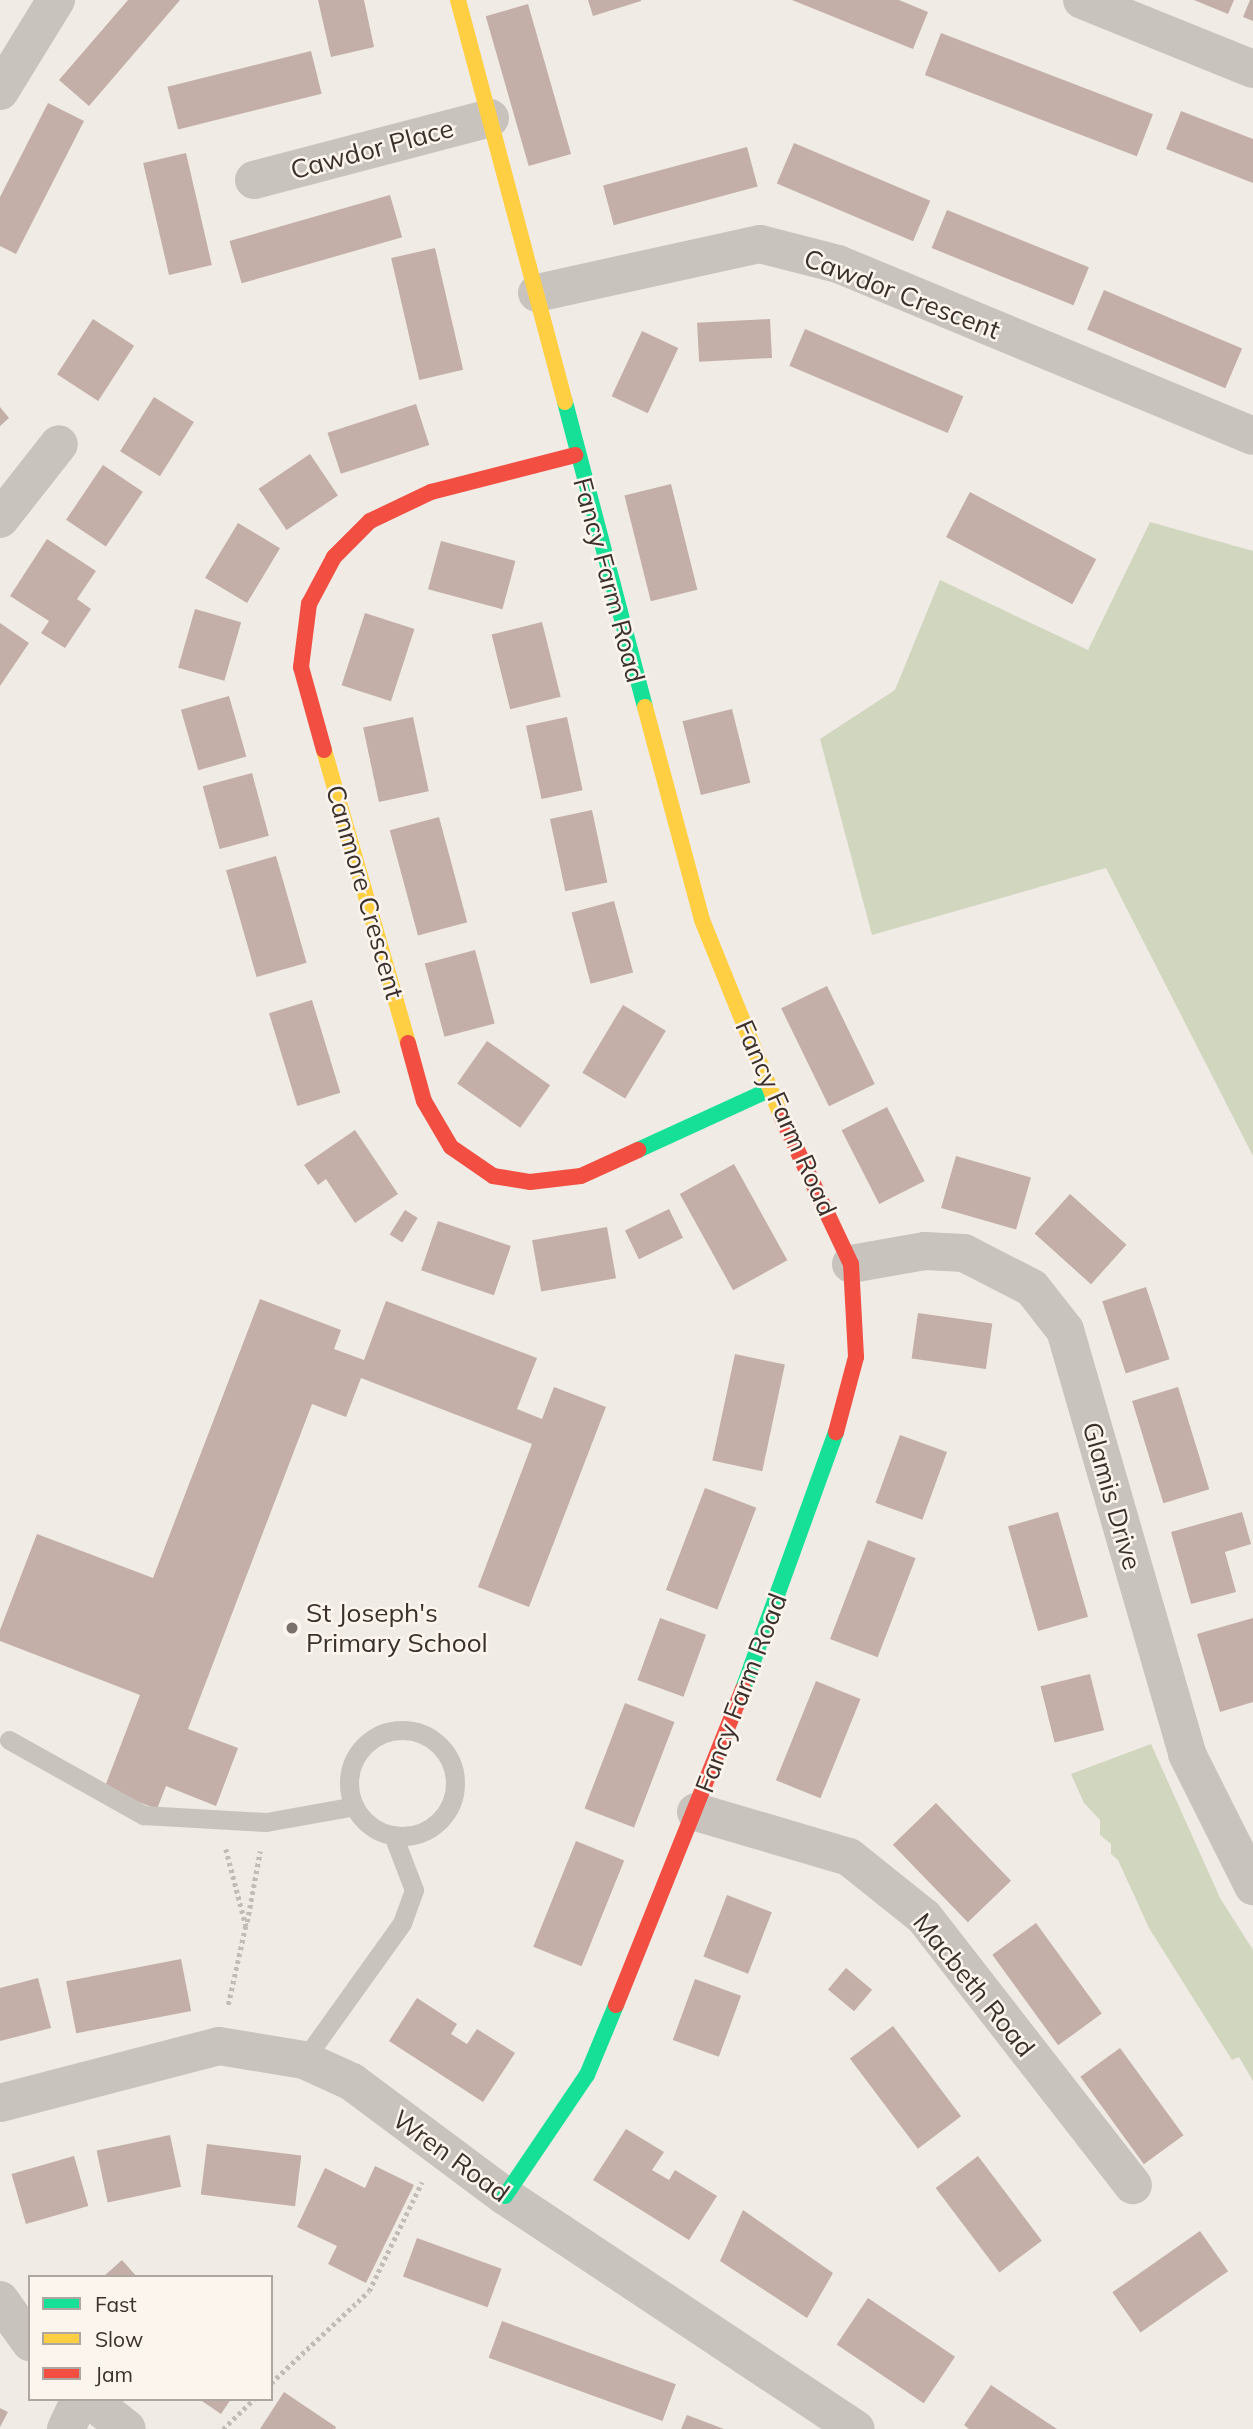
<!DOCTYPE html>
<html>
<head>
<meta charset="utf-8">
<style>
	body { margin:0 }
	#map { position:relative; width:1253px; height:2429px; overflow:hidden; background:#f0ebe5; font-family:Mulish,sans-serif }
	div>[style] { position:absolute }
	[style*='--x'] { left:calc(var(--x)*1px); top:calc(var(--y)*1px); width:calc(var(--w)*1px); rotate:calc(var(--a)*1deg) }
	.green>* { inset:0; background:#d1d6bf }
	.building>* { inset:0; background:#c3afa7; transform-origin:0 0 }
	.path>* { height:4.5px; margin-top:-2.25px; transform-origin:0; background:repeating-linear-gradient(90deg,#c2bbb6 0 3.5px,transparent 0 7px) }
	.lane>* { height:19px; margin:-9.5px; padding:0 9.5px; transform-origin:9.5px; border-radius:9.5px; background:#c9c3be }
	.lane>.ring { margin:-9.5px; padding:0; box-sizing:content-box; background:none; border:19px solid #c9c3be; border-radius:50% }
	.street>* { height:38px; margin:-19px; padding:0 19px; transform-origin:19px; border-radius:19px; background:#c9c3be }
	.fast>* { height:16px; margin:-8px; padding:0 8px; transform-origin:8px; border-radius:8px; background:#16e098 }
	.slow>* { height:16px; margin:-8px; padding:0 8px; transform-origin:8px; border-radius:8px; background:#ffcf43 }
	.jam>* { height:16px; margin:-8px; padding:0 8px; transform-origin:8px; border-radius:8px; background:#f24e42 }
	.dots>* { width:19px; height:19px; translate:-50% -50%; box-sizing:border-box; border:4px solid #fbf5ee; border-radius:50% }
	span { translate:-50% -50%; white-space:nowrap; text-align:center; line-height:1.15; -webkit-text-stroke:5px #fbf5ee; paint-order:stroke }
	.street-label { font-size:26px; color:#3b302b }
	.poi-label { font-size:26px; color:#3b302b }
	.left { translate:0 -50%; text-align:left }
	.legend { position:absolute; left:28px; top:2275px; width:245px; height:126px; box-sizing:border-box; background:#fbf5ee; border:2px solid #aea6a0; margin:0; padding:9px 12px; list-style:none; font-size:21px; color:#3b302b }
	.legend li { display:flex; align-items:center; gap:14px; height:35px }
	.legend b { width:35px; border:2px solid #aea6a0 }
</style>
</head>
<body>
<div id="map">
	<div class="green">
		<div style="clip-path:polygon(1150px 522px,1253px 551px,1253px 1156px,1106px 868px,872px 935px,820px 739px,895px 690px,940px 580px,1088px 650px)"></div>
		<div style="clip-path:polygon(1151px 1744px,1220px 1898px,1253px 1950px,1253px 2081px,1239px 2057px,1232px 2060px,1149px 1928px,1118px 1860px,1111px 1854px,1111px 1844px,1100px 1835px,1100px 1820px,1084px 1803px,1071px 1774px)"></div>
	</div>
	<div class="building">
		<div style="clip-path:polygon(128px 0,180px 0,89px 106px,59px 80px)"></div>
		<div style="clip-path:polygon(318px 0,364px 0,374px 47px,331px 57px)"></div>
		<div style="clip-path:polygon(588px 0,641px 0,641px 1px,593px 16px)"></div>
		<div style="clip-path:polygon(792px 0,899px 0,928px 12px,913px 49px)"></div>
		<div style="clip-path:polygon(1194px 0,1234px 0,1228px 14px)"></div>
		<div style="clip-path:polygon(1250px 0,1253px 0,1253px 21px,1243px 17px)"></div>
		<div style="left:528px;top:4px;width:156px;height:44px;rotate:74deg"></div>
		<div style="left:941px;top:33px;width:227px;height:45px;rotate:21deg"></div>
		<div style="left:311px;top:51px;width:44px;height:148px;rotate:76deg"></div>
		<div style="clip-path:polygon(48px 103px,84px 121px,16px 254px,0 246px,0 197px)"></div>
		<div style="clip-path:polygon(1181px 111px,1253px 139px,1253px 183px,1166px 149px)"></div>
		<div style="left:794px;top:143px;width:148px;height:44px;rotate:23deg"></div>
		<div style="left:747px;top:147px;width:41px;height:149px;rotate:75deg"></div>
		<div style="left:186px;top:153px;width:115px;height:44px;rotate:77deg"></div>
		<div style="left:390px;top:195px;width:44px;height:167px;rotate:74deg"></div>
		<div style="left:947px;top:210px;width:153px;height:41px;rotate:22deg"></div>
		<div style="left:435px;top:248px;width:125px;height:45px;rotate:77deg"></div>
		<div style="left:1104px;top:290px;width:150px;height:43px;rotate:23deg"></div>
		<div style="left:93px;top:319px;width:49px;height:66px;rotate:33deg"></div>
		<div style="left:770px;top:319px;width:39px;height:73px;rotate:87deg"></div>
		<div style="left:805px;top:329px;width:172px;height:40px;rotate:23deg"></div>
		<div style="left:642px;top:331px;width:40px;height:72px;rotate:25deg"></div>
		<div style="left:154px;top:397px;width:47px;height:64px;rotate:32deg"></div>
		<div style="left:416px;top:404px;width:43px;height:93px;rotate:72deg"></div>
		<div style="clip-path:polygon(0 407px,9px 418px,0 426px)"></div>
		<div style="left:310px;top:454px;width:50px;height:62px;rotate:56deg"></div>
		<div style="left:103px;top:465px;width:48px;height:66px;rotate:34deg"></div>
		<div style="left:671px;top:484px;width:109px;height:48px;rotate:76deg"></div>
		<div style="left:970px;top:492px;width:143px;height:51px;rotate:28deg"></div>
		<div style="left:238px;top:523px;width:49px;height:64px;rotate:31deg"></div>
		<div style="clip-path:polygon(47px 539px,96px 571px,77px 599px,91px 609px,65px 648px,41px 633px,49px 621px,10px 596px)"></div>
		<div style="left:441px;top:541px;width:77px;height:50px;rotate:15deg"></div>
		<div style="left:195px;top:609px;width:48px;height:61px;rotate:16deg"></div>
		<div style="left:365px;top:613px;width:52px;height:76px;rotate:18deg"></div>
		<div style="left:542px;top:622px;width:77px;height:52px;rotate:76deg"></div>
		<div style="clip-path:polygon(0 623px,29px 643px,0 686px)"></div>
		<div style="left:229px;top:696px;width:63px;height:50px;rotate:74deg"></div>
		<div style="left:732px;top:709px;width:76px;height:51px;rotate:76deg"></div>
		<div style="left:413px;top:717px;width:76px;height:51px;rotate:78deg"></div>
		<div style="left:567px;top:717px;width:75px;height:42px;rotate:78deg"></div>
		<div style="left:252px;top:773px;width:65px;height:51px;rotate:75deg"></div>
		<div style="left:592px;top:810px;width:74px;height:43px;rotate:78deg"></div>
		<div style="left:439px;top:817px;width:109px;height:51px;rotate:75deg"></div>
		<div style="left:276px;top:856px;width:111px;height:52px;rotate:74deg"></div>
		<div style="left:614px;top:901px;width:74px;height:44px;rotate:75deg"></div>
		<div style="left:475px;top:950px;width:76px;height:52px;rotate:75deg"></div>
		<div style="left:827px;top:986px;width:109px;height:51px;rotate:64deg"></div>
		<div style="left:312px;top:1000px;width:97px;height:45px;rotate:73deg"></div>
		<div style="left:623px;top:1005px;width:50px;height:79px;rotate:31deg"></div>
		<div style="left:487px;top:1041px;width:77px;height:52px;rotate:35deg"></div>
		<div style="left:887px;top:1107px;width:83px;height:51px;rotate:63deg"></div>
		<div style="clip-path:polygon(355px 1130px,398px 1194px,355px 1223px,326px 1179px,318px 1185px,304px 1165px)"></div>
		<div style="left:956px;top:1156px;width:78px;height:54px;rotate:16deg"></div>
		<div style="left:734px;top:1164px;width:110px;height:62px;rotate:61deg"></div>
		<div style="left:1070px;top:1194px;width:76px;height:53px;rotate:42deg"></div>
		<div style="left:669px;top:1209px;width:32px;height:49px;rotate:64deg"></div>
		<div style="left:405px;top:1210px;width:15px;height:29px;rotate:32deg"></div>
		<div style="left:438px;top:1221px;width:77px;height:52px;rotate:19deg"></div>
		<div style="left:607px;top:1227px;width:52px;height:76px;rotate:80deg"></div>
		<div style="left:1146px;top:1287px;width:76px;height:46px;rotate:72deg"></div>
		<div style="clip-path:polygon(260px 1299px,341px 1330px,334px 1349px,364px 1360px,386px 1301px,537px 1358px,517px 1409px,542px 1419px,554px 1387px,606px 1407px,529px 1607px,478px 1587px,532px 1444px,361px 1378px,346px 1417px,312px 1404px,188px 1729px,238px 1748px,216px 1806px,166px 1786px,157px 1809px,104px 1789px,140px 1695px,0 1641px,0 1630px,37px 1534px,153px 1578px)"></div>
		<div style="left:918px;top:1313px;width:75px;height:46px;rotate:8deg"></div>
		<div style="left:735px;top:1354px;width:51px;height:109px;rotate:12deg"></div>
		<div style="left:1178px;top:1387px;width:107px;height:48px;rotate:73deg"></div>
		<div style="left:900px;top:1435px;width:50px;height:72px;rotate:20deg"></div>
		<div style="left:705px;top:1488px;width:55px;height:109px;rotate:21deg"></div>
		<div style="left:1058px;top:1512px;width:109px;height:52px;rotate:74deg"></div>
		<div style="clip-path:polygon(1242px 1512px,1251px 1544px,1225px 1552px,1236px 1592px,1191px 1604px,1171px 1532px)"></div>
		<div style="left:868px;top:1540px;width:51px;height:106px;rotate:21deg"></div>
		<div style="left:660px;top:1618px;width:49px;height:66px;rotate:20deg"></div>
		<div style="clip-path:polygon(1253px 1618px,1253px 1702px,1220px 1712px,1197px 1634px)"></div>
		<div style="left:1090px;top:1674px;width:58px;height:51px;rotate:76deg"></div>
		<div style="left:816px;top:1681px;width:48px;height:107px;rotate:22deg"></div>
		<div style="left:625px;top:1703px;width:53px;height:113px;rotate:21deg"></div>
		<div style="left:936px;top:1803px;width:108px;height:60px;rotate:46deg"></div>
		<div style="left:576px;top:1841px;width:52px;height:114px;rotate:22deg"></div>
		<div style="left:727px;top:1895px;width:48px;height:66px;rotate:21deg"></div>
		<div style="left:1036px;top:1923px;width:112px;height:54px;rotate:54deg"></div>
		<div style="left:181px;top:1959px;width:53px;height:117px;rotate:79deg"></div>
		<div style="left:846px;top:1968px;width:34px;height:28px;rotate:40deg"></div>
		<div style="clip-path:polygon(38px 1978px,51px 2028px,0 2041px,0 1988px)"></div>
		<div style="left:695px;top:1979px;width:49px;height:65px;rotate:20deg"></div>
		<div style="clip-path:polygon(417px 1998px,457px 2024px,451px 2034px,467px 2044px,477px 2029px,515px 2053px,483px 2102px,389px 2041px)"></div>
		<div style="left:893px;top:2026px;width:113px;height:54px;rotate:53deg"></div>
		<div style="left:1120px;top:2048px;width:108px;height:49px;rotate:54deg"></div>
		<div style="clip-path:polygon(626px 2129px,664px 2152px,652px 2170px,669px 2180px,675px 2170px,717px 2196px,689px 2240px,593px 2180px)"></div>
		<div style="left:170px;top:2135px;width:53px;height:75px;rotate:78deg"></div>
		<div style="left:207px;top:2144px;width:95px;height:51px;rotate:7deg"></div>
		<div style="left:74px;top:2156px;width:52px;height:65px;rotate:74deg"></div>
		<div style="left:978px;top:2156px;width:106px;height:53px;rotate:53deg"></div>
		<div style="clip-path:polygon(375px 2166px,414px 2185px,366px 2283px,328px 2264px,337px 2246px,297px 2227px,325px 2168px,365px 2188px)"></div>
		<div style="clip-path:polygon(743px 2210px,833px 2273px,807px 2318px,720px 2261px)"></div>
		<div style="left:1200px;top:2231px;width:49px;height:107px;rotate:55deg"></div>
		<div style="left:417px;top:2238px;width:90px;height:41px;rotate:20deg"></div>
		<div style="clip-path:polygon(122px 2260px,137px 2277px,103px 2277px)"></div>
		<div style="left:868px;top:2298px;width:105px;height:56px;rotate:34deg"></div>
		<div style="left:502px;top:2321px;width:185px;height:39px;rotate:20deg"></div>
		<div style="clip-path:polygon(991px 2385px,1057px 2429px,969px 2429px,964px 2425px)"></div>
		<div style="clip-path:polygon(284px 2392px,336px 2427px,335px 2429px,260px 2429px)"></div>
		<div style="clip-path:polygon(199px 2399px,231px 2399px,221px 2414px)"></div>
		<div style="clip-path:polygon(0 2408px,8px 2412px,0 2427px)"></div>
		<div style="clip-path:polygon(687px 2415px,724px 2429px,681px 2429px)"></div>
	</div>
	<div class="path">
		<div style="--x:226;--y:1849;--w:80;--a:75.4"></div>
		<div style="--x:246;--y:1926;--w:83;--a:102.5"></div>
		<div style="--x:247;--y:1922;--w:72;--a:-79.6"></div>
		<div style="--x:271;--y:2383;--w:134;--a:-43.2"></div>
		<div style="--x:369;--y:2291;--w:121;--a:-64.1"></div>
		<div style="--x:223;--y:2429;--w:43;--a:-44.1"></div>
	</div>
	<div class="lane">
		<div class="ring" style="left:349px;top:1730px;width:87px;height:87px"></div>
		<div style="--x:9;--y:1740;--w:154;--a:29.2"></div>
		<div style="--x:143;--y:1815;--w:123;--a:3.3"></div>
		<div style="--x:266;--y:1822;--w:90;--a:-10.2"></div>
		<div style="--x:304;--y:2060;--w:168;--a:-54.4"></div>
		<div style="--x:402;--y:1923;--w:35;--a:-70"></div>
		<div style="--x:414;--y:1890;--w:59;--a:-110.9"></div>
	</div>
	<div class="street">
		<div style="--x:1082;--y:0;--w:184;--a:22"></div>
		<div style="--x:0;--y:91;--w:107;--a:-58.4"></div>
		<div style="--x:254;--y:180;--w:244;--a:-14.7"></div>
		<div style="--x:537;--y:293;--w:228;--a:-12.4"></div>
		<div style="--x:760;--y:244;--w:81;--a:14.4"></div>
		<div style="--x:838;--y:264;--w:449;--a:22.5"></div>
		<div style="--x:0;--y:519;--w:95;--a:-51.8"></div>
		<div style="--x:851;--y:1264;--w:75;--a:-10"></div>
		<div style="--x:925;--y:1251;--w:39;--a:3"></div>
		<div style="--x:964;--y:1253;--w:76;--a:27.2"></div>
		<div style="--x:1032;--y:1288;--w:53;--a:51.8"></div>
		<div style="--x:1065;--y:1330;--w:441;--a:73.9"></div>
		<div style="--x:1187;--y:1754;--w:148;--a:63.4"></div>
		<div style="--x:696;--y:1812;--w:159;--a:16.4"></div>
		<div style="--x:849;--y:1857;--w:96;--a:38.7"></div>
		<div style="--x:924;--y:1917;--w:340;--a:52.1"></div>
		<div style="--x:0;--y:2103;--w:226;--a:-14.6"></div>
		<div style="--x:219;--y:2046;--w:86;--a:9.4"></div>
		<div style="--x:304;--y:2060;--w:53;--a:24.6"></div>
		<div style="--x:352;--y:2082;--w:191;--a:36.7"></div>
		<div style="--x:505;--y:2196;--w:421;--a:33.6"></div>
		<div style="--x:0;--y:2300;--w:52;--a:54.5"></div>
		<div style="--x:89;--y:2399;--w:48;--a:38.3"></div>
		<div style="--x:66;--y:2429;--w:33;--a:-65"></div>
	</div>
	<div class="fast">
		<div style="--x:565;--y:402;--w:315;--a:75.3"></div>
		<div style="--x:638;--y:1150;--w:144;--a:-24.6"></div>
		<div style="--x:743;--y:1689;--w:273;--a:-70.1"></div>
		<div style="--x:505;--y:2196;--w:146;--a:-55.9"></div>
		<div style="--x:587;--y:2075;--w:76;--a:-67.5"></div>
	</div>
	<div class="slow">
		<div style="--x:458;--y:0;--w:416;--a:75.1"></div>
		<div style="--x:645;--y:707;--w:220;--a:75"></div>
		<div style="--x:702;--y:920;--w:211;--a:68"></div>
		<div style="--x:324;--y:750;--w:305;--a:74"></div>
	</div>
	<div class="jam">
		<div style="--x:324;--y:750;--w:86;--a:-105.5"></div>
		<div style="--x:301;--y:667;--w:64;--a:-82.8"></div>
		<div style="--x:309;--y:604;--w:53;--a:-62"></div>
		<div style="--x:334;--y:557;--w:51;--a:-45"></div>
		<div style="--x:370;--y:521;--w:68;--a:-25.4"></div>
		<div style="--x:431;--y:492;--w:149;--a:-14.4"></div>
		<div style="--x:408;--y:1043;--w:60;--a:74.6"></div>
		<div style="--x:424;--y:1101;--w:53;--a:59.6"></div>
		<div style="--x:451;--y:1147;--w:51;--a:34.6"></div>
		<div style="--x:493;--y:1176;--w:37;--a:9"></div>
		<div style="--x:530;--y:1182;--w:51;--a:-6.7"></div>
		<div style="--x:581;--y:1176;--w:63;--a:-24.5"></div>
		<div style="--x:781;--y:1116;--w:164;--a:64.7"></div>
		<div style="--x:851;--y:1264;--w:93;--a:86.9"></div>
		<div style="--x:856;--y:1357;--w:78;--a:104.9"></div>
		<div style="--x:616;--y:2005;--w:341;--a:-68.1"></div>
	</div>
	<div class="dots">
		<div style="left:292px;top:1628px;background:#7a716c"></div>
	</div>
	<div class="street-label">
		<span style="left:372px;top:149px;rotate:-15deg">Cawdor Place</span>
		<span style="left:902px;top:294px;rotate:21deg">Cawdor Crescent</span>
		<span style="left:609px;top:580px;rotate:75deg">Fancy Farm Road</span>
		<span style="left:365px;top:892px;rotate:74deg">Canmore Crescent</span>
		<span style="left:786px;top:1118px;rotate:66deg">Fancy Farm Road</span>
		<span style="left:1112px;top:1496px;rotate:74deg">Glamis Drive</span>
		<span style="left:741px;top:1693px;rotate:-69deg">Fancy Farm Road</span>
		<span style="left:974px;top:1985px;rotate:51deg">Macbeth Road</span>
		<span style="left:451px;top:2156px;rotate:36deg">Wren Road</span>
	</div>
	<div class="poi-label">
		<span class="left" style="left:306px;top:1628px">St Joseph's<br>Primary School</span>
	</div>
	<ul class="legend">
	<li><b style="height:9px;background:#16e098"></b>Fast</li>
	<li><b style="height:9px;background:#ffcf43"></b>Slow</li>
	<li><b style="height:9px;background:#f24e42"></b>Jam</li>
	</ul>
</div>
</body>
</html>
